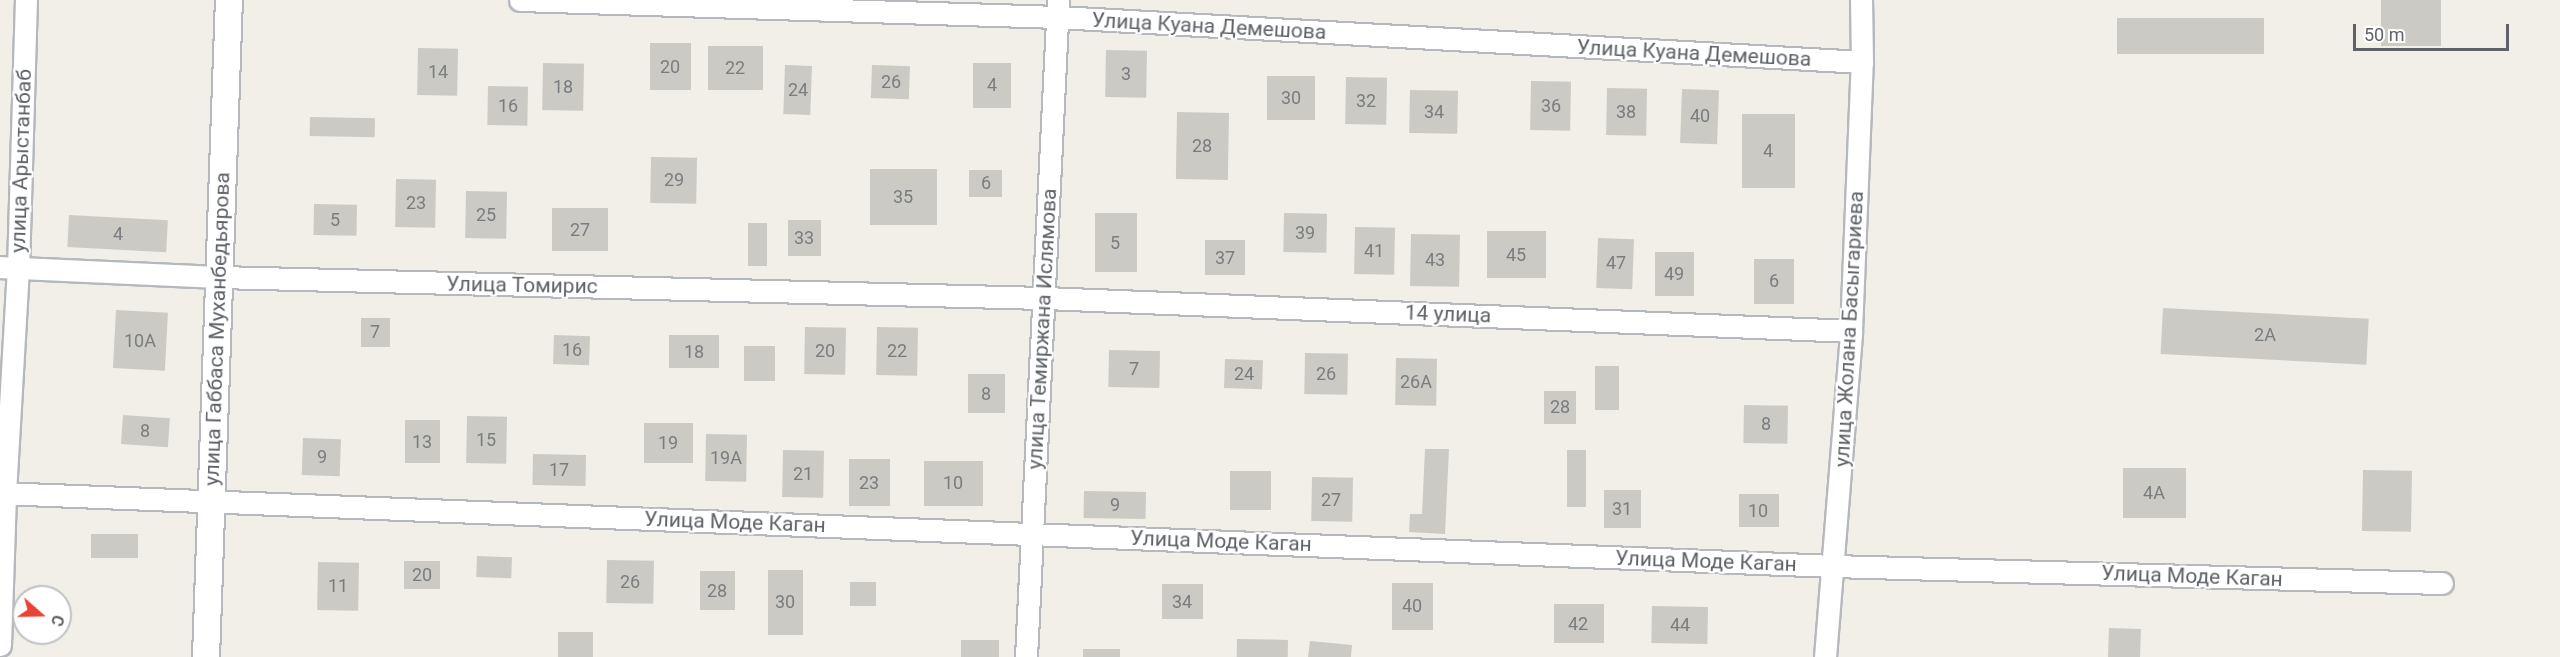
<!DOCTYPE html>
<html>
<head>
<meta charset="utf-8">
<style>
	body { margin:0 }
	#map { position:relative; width:2560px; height:657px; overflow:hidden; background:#f1efe8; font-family:Roboto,sans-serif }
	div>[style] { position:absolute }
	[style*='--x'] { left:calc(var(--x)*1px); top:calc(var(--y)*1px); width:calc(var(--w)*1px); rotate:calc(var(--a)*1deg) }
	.building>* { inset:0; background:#cccac5; transform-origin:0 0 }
	.roads { filter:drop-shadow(2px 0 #b5b8bc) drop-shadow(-2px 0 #b5b8bc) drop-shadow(0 2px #b5b8bc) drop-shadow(0 -2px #b5b8bc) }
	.minor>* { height:21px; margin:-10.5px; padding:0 10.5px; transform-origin:10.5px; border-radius:10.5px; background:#fff }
	.tertiary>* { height:26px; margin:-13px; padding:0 13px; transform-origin:13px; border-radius:13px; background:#fff }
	span { translate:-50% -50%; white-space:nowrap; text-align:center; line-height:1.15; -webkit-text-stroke:4.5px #fff; paint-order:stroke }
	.number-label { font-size:18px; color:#7a7d7f }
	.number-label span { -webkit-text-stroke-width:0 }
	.street-label { font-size:21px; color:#5f6368 }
	.north { position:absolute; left:12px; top:585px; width:60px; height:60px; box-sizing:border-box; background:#fff; border:2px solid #bfc1c3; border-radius:50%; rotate:110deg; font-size:16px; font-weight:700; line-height:24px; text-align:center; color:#5f6368 }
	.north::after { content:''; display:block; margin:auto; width:21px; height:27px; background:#ea4335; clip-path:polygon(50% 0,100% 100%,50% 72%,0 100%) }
	.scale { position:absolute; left:2353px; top:24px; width:156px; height:27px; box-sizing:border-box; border:3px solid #5f6368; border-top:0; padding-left:8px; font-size:18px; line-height:21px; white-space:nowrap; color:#5f6368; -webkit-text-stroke:4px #fff; paint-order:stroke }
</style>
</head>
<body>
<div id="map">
	<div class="building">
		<div style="left:2381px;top:0;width:60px;height:46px"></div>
		<div style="left:2117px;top:18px;width:147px;height:36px"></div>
		<div style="left:650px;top:43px;width:41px;height:47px"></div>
		<div style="left:708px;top:46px;width:55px;height:44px"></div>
		<div style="left:418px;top:48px;width:40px;height:47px;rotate:1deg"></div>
		<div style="left:1106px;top:50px;width:41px;height:47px;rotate:1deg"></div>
		<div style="left:543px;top:63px;width:41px;height:47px;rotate:1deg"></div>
		<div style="left:973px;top:63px;width:38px;height:45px"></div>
		<div style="left:785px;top:65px;width:27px;height:49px;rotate:2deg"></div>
		<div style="left:872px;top:65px;width:38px;height:33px;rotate:2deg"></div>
		<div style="left:1267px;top:76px;width:48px;height:44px"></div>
		<div style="left:1346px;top:77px;width:41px;height:47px;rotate:1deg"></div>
		<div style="left:1531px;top:81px;width:40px;height:49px;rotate:1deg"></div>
		<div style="left:488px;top:86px;width:40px;height:39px;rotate:1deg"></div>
		<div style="left:1607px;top:88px;width:40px;height:47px;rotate:1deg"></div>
		<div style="left:1682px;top:89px;width:37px;height:54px;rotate:2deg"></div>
		<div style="left:1410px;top:90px;width:48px;height:43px;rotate:1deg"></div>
		<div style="left:1177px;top:112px;width:52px;height:67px;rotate:1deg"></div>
		<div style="left:1742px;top:114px;width:53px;height:74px"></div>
		<div style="left:310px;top:117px;width:65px;height:19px;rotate:1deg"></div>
		<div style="left:651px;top:157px;width:46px;height:46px;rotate:1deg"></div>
		<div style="left:870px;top:169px;width:67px;height:56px"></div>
		<div style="left:969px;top:170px;width:33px;height:27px"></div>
		<div style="left:396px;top:179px;width:40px;height:48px;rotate:1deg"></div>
		<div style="left:466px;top:191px;width:41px;height:47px;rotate:1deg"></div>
		<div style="left:314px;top:204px;width:43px;height:31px;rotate:1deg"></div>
		<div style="left:552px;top:208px;width:56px;height:43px"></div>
		<div style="left:1095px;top:213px;width:42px;height:59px"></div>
		<div style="left:1284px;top:213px;width:43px;height:39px;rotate:1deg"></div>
		<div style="left:69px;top:215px;width:99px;height:32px;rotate:3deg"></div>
		<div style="left:788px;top:220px;width:33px;height:36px"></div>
		<div style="left:748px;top:223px;width:19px;height:43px"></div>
		<div style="left:1355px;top:227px;width:40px;height:47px;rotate:1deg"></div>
		<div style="left:1487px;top:231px;width:59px;height:47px"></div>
		<div style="left:1411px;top:234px;width:49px;height:52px;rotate:1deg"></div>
		<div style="left:1598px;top:238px;width:36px;height:50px;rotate:2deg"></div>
		<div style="left:1205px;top:240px;width:40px;height:35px"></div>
		<div style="left:1655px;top:252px;width:39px;height:44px"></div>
		<div style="left:1754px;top:259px;width:40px;height:45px"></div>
		<div style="left:2163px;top:308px;width:206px;height:46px;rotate:3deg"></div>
		<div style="left:116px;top:310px;width:52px;height:58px;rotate:3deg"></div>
		<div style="left:361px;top:318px;width:29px;height:29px"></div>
		<div style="left:805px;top:327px;width:41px;height:47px;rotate:1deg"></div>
		<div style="left:877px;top:327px;width:41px;height:48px;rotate:1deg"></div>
		<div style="left:554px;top:335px;width:36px;height:29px;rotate:2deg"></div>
		<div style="left:669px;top:335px;width:50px;height:33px"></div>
		<div style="left:744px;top:346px;width:31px;height:35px"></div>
		<div style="left:1109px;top:350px;width:51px;height:37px;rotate:1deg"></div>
		<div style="left:1305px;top:353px;width:43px;height:41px;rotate:1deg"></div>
		<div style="left:1396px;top:358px;width:41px;height:47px;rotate:1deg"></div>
		<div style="left:1225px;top:359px;width:38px;height:29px;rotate:2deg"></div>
		<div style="left:1595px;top:366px;width:24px;height:44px"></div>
		<div style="left:968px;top:374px;width:37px;height:39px"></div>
		<div style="left:1544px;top:391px;width:32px;height:33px"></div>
		<div style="left:1744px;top:405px;width:44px;height:38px;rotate:1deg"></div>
		<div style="left:123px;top:415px;width:47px;height:29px;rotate:4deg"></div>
		<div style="left:467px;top:416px;width:40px;height:47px;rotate:1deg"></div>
		<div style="left:405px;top:420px;width:35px;height:43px"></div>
		<div style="left:644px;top:423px;width:49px;height:40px"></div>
		<div style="left:706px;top:434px;width:41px;height:47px;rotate:1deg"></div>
		<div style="left:303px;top:438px;width:38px;height:37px;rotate:2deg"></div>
		<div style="clip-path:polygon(1425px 449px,1449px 449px,1445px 534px,1409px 532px,1410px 514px,1422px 514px)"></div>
		<div style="left:783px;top:450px;width:41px;height:47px;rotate:1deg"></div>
		<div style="left:1567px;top:450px;width:19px;height:57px"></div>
		<div style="left:533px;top:454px;width:53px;height:31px;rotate:1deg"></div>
		<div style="left:849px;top:459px;width:41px;height:47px"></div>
		<div style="left:924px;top:461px;width:59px;height:45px"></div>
		<div style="left:2123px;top:468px;width:63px;height:50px"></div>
		<div style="left:2363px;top:470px;width:49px;height:61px;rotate:1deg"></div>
		<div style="left:1230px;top:471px;width:41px;height:39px"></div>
		<div style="left:1312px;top:477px;width:41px;height:44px;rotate:1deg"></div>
		<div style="left:1604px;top:490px;width:37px;height:38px"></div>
		<div style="left:1084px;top:491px;width:62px;height:27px;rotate:1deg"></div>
		<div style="left:1739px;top:494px;width:40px;height:33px"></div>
		<div style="left:138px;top:534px;width:24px;height:47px;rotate:90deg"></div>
		<div style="left:477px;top:556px;width:35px;height:21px;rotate:2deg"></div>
		<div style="left:607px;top:560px;width:47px;height:43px;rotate:1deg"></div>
		<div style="left:404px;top:561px;width:36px;height:28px"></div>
		<div style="left:318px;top:562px;width:41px;height:48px;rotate:1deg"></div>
		<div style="left:768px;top:570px;width:35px;height:65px"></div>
		<div style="left:700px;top:571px;width:35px;height:39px"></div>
		<div style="left:850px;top:582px;width:26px;height:24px"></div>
		<div style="left:1392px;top:583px;width:41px;height:47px"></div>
		<div style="left:1162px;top:584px;width:41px;height:35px"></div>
		<div style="left:1554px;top:604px;width:50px;height:39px"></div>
		<div style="left:1652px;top:606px;width:56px;height:37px;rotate:1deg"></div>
		<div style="left:2109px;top:628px;width:32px;height:29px;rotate:2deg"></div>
		<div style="left:558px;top:632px;width:35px;height:25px"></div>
		<div style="left:1237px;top:639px;width:51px;height:18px;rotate:1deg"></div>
		<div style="left:961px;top:640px;width:38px;height:17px"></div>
		<div style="clip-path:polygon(1310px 641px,1352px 645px,1351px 657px,1308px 657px)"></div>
		<div style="left:1083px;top:649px;width:37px;height:8px"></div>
	</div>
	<div class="roads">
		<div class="minor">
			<div style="--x:520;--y:0;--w:538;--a:1.81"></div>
			<div style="--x:1058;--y:17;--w:805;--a:3.2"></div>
			<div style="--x:0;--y:267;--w:219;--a:2.6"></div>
			<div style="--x:219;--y:277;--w:826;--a:1.46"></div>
			<div style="--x:1045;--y:298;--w:807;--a:2.34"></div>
			<div style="--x:0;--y:493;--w:1833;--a:2.28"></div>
			<div style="--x:1832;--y:566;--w:610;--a:1.6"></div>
			<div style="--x:0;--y:645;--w:152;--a:-88.1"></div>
			<div style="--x:5;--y:493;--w:225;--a:-86.7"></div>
			<div style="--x:18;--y:268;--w:268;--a:-88.3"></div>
			<div style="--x:1026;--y:657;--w:658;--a:-87.21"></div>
			<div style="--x:1825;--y:657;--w:327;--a:-85.4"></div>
			<div style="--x:1851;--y:331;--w:269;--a:-87.7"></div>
			<div style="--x:1862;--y:62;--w:62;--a:-90.9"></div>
		</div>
		<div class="tertiary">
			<div style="--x:206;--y:657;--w:657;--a:-88"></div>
		</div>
	</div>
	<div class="number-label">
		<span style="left:670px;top:67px">20</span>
		<span style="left:735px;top:68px">22</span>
		<span style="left:438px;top:72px">14</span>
		<span style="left:1126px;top:74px">3</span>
		<span style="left:891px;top:82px">26</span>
		<span style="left:992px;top:85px">4</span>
		<span style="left:563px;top:87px">18</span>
		<span style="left:798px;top:90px">24</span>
		<span style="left:1291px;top:98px">30</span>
		<span style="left:1366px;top:101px">32</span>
		<span style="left:508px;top:106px">16</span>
		<span style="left:1551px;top:106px">36</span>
		<span style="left:1434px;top:112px">34</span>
		<span style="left:1626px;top:112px">38</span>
		<span style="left:1700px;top:116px">40</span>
		<span style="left:1202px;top:146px">28</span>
		<span style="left:1768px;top:151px">4</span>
		<span style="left:674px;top:180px">29</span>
		<span style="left:986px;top:183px">6</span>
		<span style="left:903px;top:197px">35</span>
		<span style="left:416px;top:203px">23</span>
		<span style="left:486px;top:215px">25</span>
		<span style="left:335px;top:220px">5</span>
		<span style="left:580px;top:230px">27</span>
		<span style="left:1305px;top:233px">39</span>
		<span style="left:118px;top:234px">4</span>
		<span style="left:804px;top:238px">33</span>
		<span style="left:1115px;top:243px">5</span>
		<span style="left:1374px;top:251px">41</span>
		<span style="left:1516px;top:255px">45</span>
		<span style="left:1225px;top:258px">37</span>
		<span style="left:1435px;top:260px">43</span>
		<span style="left:1616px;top:263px">47</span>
		<span style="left:1674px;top:274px">49</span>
		<span style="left:1774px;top:281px">6</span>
		<span style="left:375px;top:332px">7</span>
		<span style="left:2265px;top:335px">2А</span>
		<span style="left:140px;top:341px">10А</span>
		<span style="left:572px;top:350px">16</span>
		<span style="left:825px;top:351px">20</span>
		<span style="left:897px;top:351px">22</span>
		<span style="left:694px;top:352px">18</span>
		<span style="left:1134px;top:369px">7</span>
		<span style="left:1244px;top:374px">24</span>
		<span style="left:1326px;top:374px">26</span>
		<span style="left:1416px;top:382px">26А</span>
		<span style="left:986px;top:394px">8</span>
		<span style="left:1560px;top:407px">28</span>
		<span style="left:1766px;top:424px">8</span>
		<span style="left:145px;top:431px">8</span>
		<span style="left:486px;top:440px">15</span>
		<span style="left:422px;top:442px">13</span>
		<span style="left:668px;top:443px">19</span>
		<span style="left:322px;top:457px">9</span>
		<span style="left:726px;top:458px">19А</span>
		<span style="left:559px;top:470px">17</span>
		<span style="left:803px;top:474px">21</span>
		<span style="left:869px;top:483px">23</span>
		<span style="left:953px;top:483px">10</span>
		<span style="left:2154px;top:493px">4А</span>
		<span style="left:1331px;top:500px">27</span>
		<span style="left:1115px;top:505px">9</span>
		<span style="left:1622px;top:509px">31</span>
		<span style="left:1758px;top:511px">10</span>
		<span style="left:422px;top:575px">20</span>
		<span style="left:630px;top:582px">26</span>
		<span style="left:338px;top:586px">11</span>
		<span style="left:717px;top:591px">28</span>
		<span style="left:785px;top:602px">30</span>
		<span style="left:1182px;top:602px">34</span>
		<span style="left:1412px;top:606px">40</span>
		<span style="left:1578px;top:624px">42</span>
		<span style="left:1680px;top:625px">44</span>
	</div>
	<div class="street-label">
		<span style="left:1209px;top:26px;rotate:3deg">Улица Куана Демешова</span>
		<span style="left:1694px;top:53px;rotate:3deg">Улица Куана Демешова</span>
		<span style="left:21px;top:161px;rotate:-88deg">улица Арыстанбаб</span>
		<span style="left:522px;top:285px;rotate:1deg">Улица Томирис</span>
		<span style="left:1448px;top:314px;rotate:2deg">14 улица</span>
		<span style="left:217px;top:329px;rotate:-88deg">улица Габбаса Муханбедьярова</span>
		<span style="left:1042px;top:329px;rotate:-87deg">улица Темиржана Ислямова</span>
		<span style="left:1849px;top:329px;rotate:-87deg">улица Жолана Басыгариева</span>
		<span style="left:735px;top:522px;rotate:2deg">Улица Моде Каган</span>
		<span style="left:1221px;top:541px;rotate:2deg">Улица Моде Каган</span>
		<span style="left:1706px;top:561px;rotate:2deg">Улица Моде Каган</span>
		<span style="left:2192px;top:576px;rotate:2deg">Улица Моде Каган</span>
	</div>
	<div class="north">С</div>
	<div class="scale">50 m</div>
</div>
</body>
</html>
